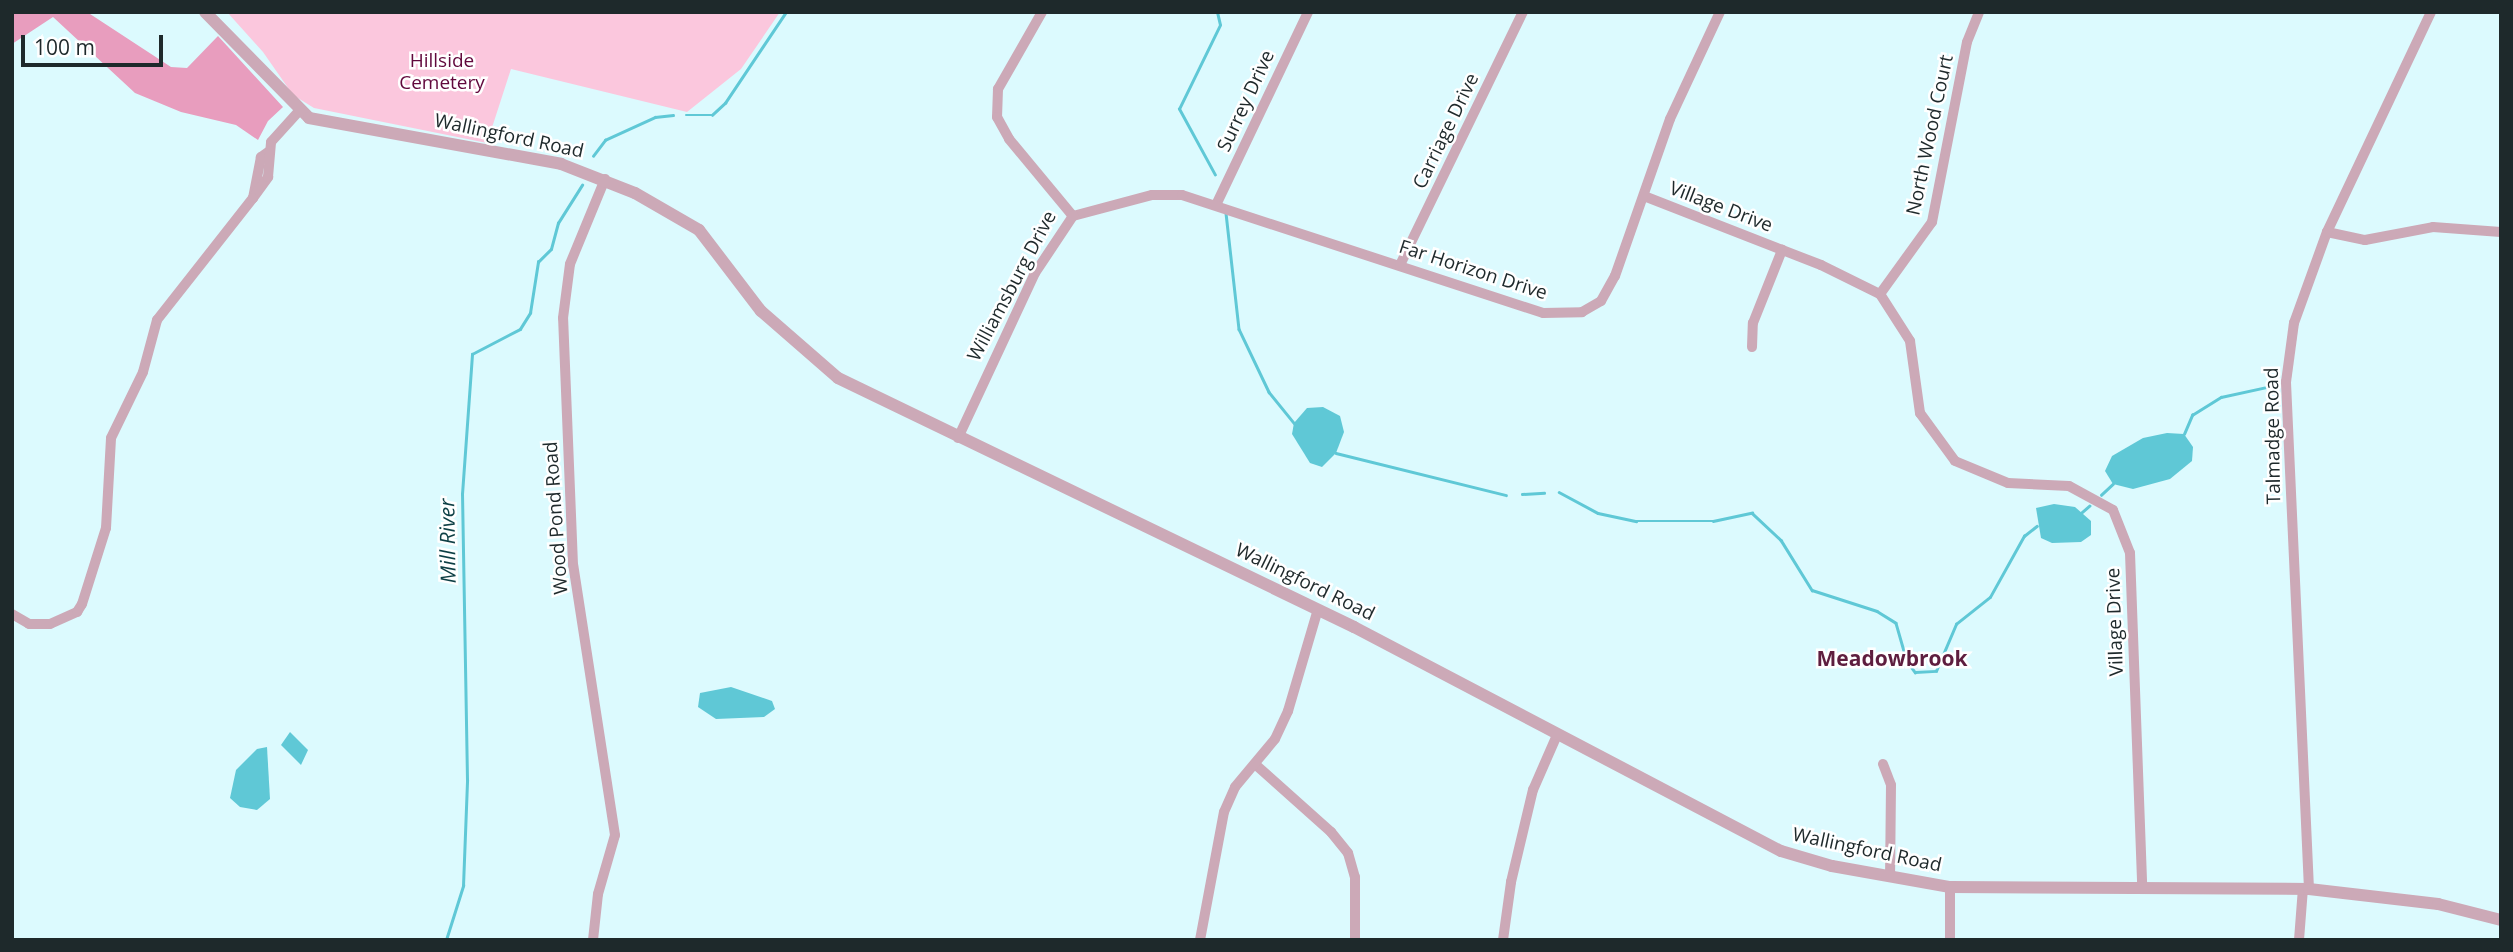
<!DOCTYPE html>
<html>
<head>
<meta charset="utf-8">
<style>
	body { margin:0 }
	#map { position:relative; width:2513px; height:952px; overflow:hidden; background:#dcfafe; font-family:"Open Sans",sans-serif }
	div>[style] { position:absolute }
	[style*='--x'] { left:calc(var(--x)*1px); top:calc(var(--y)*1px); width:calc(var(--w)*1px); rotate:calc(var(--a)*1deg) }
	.green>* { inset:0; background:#fbc7dd }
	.forest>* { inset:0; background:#e89dbe }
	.water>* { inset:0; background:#5fc8d6 }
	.stream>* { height:2.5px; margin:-1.25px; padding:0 1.25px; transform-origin:1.25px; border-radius:1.25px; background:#5fc8d6 }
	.minor>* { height:10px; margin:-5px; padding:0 5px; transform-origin:5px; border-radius:5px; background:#cca9b7 }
	.tertiary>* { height:12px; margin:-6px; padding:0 6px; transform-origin:6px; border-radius:6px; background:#cca9b7 }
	span { translate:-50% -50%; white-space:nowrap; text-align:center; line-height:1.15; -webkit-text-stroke:5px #fff; paint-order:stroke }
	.park-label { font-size:19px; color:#61083c }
	.street-label { font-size:19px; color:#1e292b }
	.water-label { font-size:21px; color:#0d3f45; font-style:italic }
	.neighbourhood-label { font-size:21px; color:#5e1e3f; font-weight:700 }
	.frame { position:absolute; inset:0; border:14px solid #1e292b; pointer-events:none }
	.scale { position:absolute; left:21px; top:35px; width:142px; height:32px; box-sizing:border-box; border:4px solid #1e292b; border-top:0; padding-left:9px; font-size:21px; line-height:24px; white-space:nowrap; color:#1e292b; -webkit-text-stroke:5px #fff; paint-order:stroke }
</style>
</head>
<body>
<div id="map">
	<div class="green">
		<div style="clip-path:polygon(227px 12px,780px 12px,741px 69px,687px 112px,511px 69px,487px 143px,314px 108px,293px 95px,263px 52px)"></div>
	</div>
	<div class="forest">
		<div style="clip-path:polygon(12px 12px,87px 12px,171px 67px,187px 68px,218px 36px,283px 107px,268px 121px,258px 140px,236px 125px,181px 112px,135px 93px,53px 17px,12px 44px)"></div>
	</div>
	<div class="water">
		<div style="clip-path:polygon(1323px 407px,1340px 416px,1344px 432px,1336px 453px,1322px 467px,1310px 463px,1292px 434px,1294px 423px,1307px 408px)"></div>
		<div style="clip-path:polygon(2167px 433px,2184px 434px,2193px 447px,2192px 461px,2170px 479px,2133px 489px,2113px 484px,2105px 471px,2112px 456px,2143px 438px)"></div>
		<div style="clip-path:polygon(2054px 504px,2075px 507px,2091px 521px,2091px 535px,2081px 542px,2052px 543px,2041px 538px,2036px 508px)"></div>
		<div style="clip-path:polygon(731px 687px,772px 701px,775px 709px,764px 717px,716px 719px,698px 707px,700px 693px)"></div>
		<div style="clip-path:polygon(290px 732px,308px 750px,301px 765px,281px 745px)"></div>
		<div style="clip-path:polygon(267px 747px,270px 799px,257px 810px,240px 807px,230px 798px,236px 770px,257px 749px)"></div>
	</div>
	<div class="stream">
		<div style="--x:686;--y:115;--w:26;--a:0"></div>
		<div style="--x:712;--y:115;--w:18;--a:-43"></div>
		<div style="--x:725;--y:103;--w:110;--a:-56.2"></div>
		<div style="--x:593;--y:156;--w:20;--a:-53"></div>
		<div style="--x:605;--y:140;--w:55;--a:-24.7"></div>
		<div style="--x:655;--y:117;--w:18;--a:-6"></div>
		<div style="--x:1215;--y:175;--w:75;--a:-118.6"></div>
		<div style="--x:1179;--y:109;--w:93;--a:-64"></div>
		<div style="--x:1220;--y:25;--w:13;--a:-103"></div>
		<div style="--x:1226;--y:213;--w:117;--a:83.6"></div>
		<div style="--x:1239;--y:329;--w:70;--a:64.5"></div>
		<div style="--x:1269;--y:392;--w:40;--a:51"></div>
		<div style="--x:2184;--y:434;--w:21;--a:-67"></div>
		<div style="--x:2192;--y:415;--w:34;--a:-32"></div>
		<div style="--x:2221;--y:397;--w:47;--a:-12.3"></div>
		<div style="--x:1336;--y:453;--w:175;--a:13.9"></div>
		<div style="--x:1559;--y:492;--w:44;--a:28.3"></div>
		<div style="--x:1598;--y:513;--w:39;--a:12"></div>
		<div style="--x:1636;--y:521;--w:77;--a:0"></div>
		<div style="--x:1713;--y:521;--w:40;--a:-12"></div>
		<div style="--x:1752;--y:513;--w:40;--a:43"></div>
		<div style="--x:1781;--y:540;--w:59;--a:58.2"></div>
		<div style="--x:1812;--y:590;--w:68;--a:17.9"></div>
		<div style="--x:1877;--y:611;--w:22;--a:32"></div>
		<div style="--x:1896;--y:623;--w:40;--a:74"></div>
		<div style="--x:1907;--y:661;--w:14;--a:54"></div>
		<div style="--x:1915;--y:672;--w:21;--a:-3"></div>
		<div style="--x:1936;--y:671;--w:51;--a:-66.9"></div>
		<div style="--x:1956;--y:624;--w:43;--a:-38.5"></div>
		<div style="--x:1990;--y:597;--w:70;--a:-60.9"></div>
		<div style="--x:2024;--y:536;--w:16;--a:-38"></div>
		<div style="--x:1522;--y:494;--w:22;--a:-3"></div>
		<div style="--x:2101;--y:495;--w:16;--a:-43"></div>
		<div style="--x:2081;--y:513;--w:11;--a:-41"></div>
		<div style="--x:446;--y:940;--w:57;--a:-72.5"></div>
		<div style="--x:463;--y:886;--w:106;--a:-87.8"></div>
		<div style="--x:467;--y:780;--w:286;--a:-91"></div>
		<div style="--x:462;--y:494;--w:140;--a:-85.9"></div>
		<div style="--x:472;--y:354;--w:54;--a:-27.5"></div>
		<div style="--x:520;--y:329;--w:19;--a:-58"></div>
		<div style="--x:530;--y:313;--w:52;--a:-81.1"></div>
		<div style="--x:538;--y:262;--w:18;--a:-45"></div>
		<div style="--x:551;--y:249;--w:27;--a:-75"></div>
		<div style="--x:558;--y:223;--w:45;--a:-57.7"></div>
	</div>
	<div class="minor">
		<div style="--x:1042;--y:12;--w:89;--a:119.7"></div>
		<div style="--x:998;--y:89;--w:28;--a:92"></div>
		<div style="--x:997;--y:117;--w:25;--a:61"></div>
		<div style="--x:1009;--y:139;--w:100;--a:50.3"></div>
		<div style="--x:268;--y:152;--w:9;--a:144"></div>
		<div style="--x:261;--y:157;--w:42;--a:101"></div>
		<div style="--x:253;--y:198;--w:26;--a:-54"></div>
		<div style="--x:268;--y:177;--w:35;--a:-85"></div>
		<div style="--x:271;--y:142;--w:42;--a:-47.9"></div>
		<div style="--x:1644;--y:196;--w:190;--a:21.3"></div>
		<div style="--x:1821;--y:265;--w:66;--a:26.2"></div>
		<div style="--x:1880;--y:294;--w:56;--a:57.4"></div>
		<div style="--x:1910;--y:341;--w:73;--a:82.1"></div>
		<div style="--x:1920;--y:413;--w:59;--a:53.9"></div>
		<div style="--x:1955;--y:461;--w:57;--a:22.5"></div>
		<div style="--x:2008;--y:483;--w:61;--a:2.8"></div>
		<div style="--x:2069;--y:486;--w:50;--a:28.6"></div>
		<div style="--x:2113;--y:510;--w:46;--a:68.4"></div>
		<div style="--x:2130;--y:553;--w:334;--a:87.9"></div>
		<div style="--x:1216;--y:205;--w:214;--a:-64.5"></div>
		<div style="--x:1073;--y:216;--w:82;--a:-14.9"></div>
		<div style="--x:1152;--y:195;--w:30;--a:0"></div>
		<div style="--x:1182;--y:195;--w:380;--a:18.1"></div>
		<div style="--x:1543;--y:313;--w:39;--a:-1"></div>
		<div style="--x:1582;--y:312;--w:22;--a:-30"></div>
		<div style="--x:1601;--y:301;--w:29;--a:-61"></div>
		<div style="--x:1615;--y:276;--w:166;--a:-70.7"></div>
		<div style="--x:1670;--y:119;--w:118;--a:-65"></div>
		<div style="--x:2327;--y:232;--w:39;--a:12"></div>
		<div style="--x:2365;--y:240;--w:69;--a:-10.8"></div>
		<div style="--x:2433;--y:227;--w:68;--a:4.2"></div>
		<div style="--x:1400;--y:265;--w:281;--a:-64.1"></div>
		<div style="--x:1880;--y:294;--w:89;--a:-54.2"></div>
		<div style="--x:1932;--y:222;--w:183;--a:-79"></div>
		<div style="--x:1967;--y:42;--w:32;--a:-68"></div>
		<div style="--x:1752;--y:347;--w:24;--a:-88"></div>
		<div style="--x:1753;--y:323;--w:79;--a:-68.3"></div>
		<div style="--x:958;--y:438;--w:182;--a:-65"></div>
		<div style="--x:1035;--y:273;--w:69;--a:-56.3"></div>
		<div style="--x:12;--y:614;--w:20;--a:30"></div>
		<div style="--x:29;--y:624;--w:21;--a:0"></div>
		<div style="--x:50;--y:624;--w:30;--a:-24"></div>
		<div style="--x:77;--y:612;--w:9;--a:-58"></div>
		<div style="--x:82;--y:604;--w:80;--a:-72.5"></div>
		<div style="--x:106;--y:528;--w:90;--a:-86.8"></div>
		<div style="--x:111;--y:438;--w:73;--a:-64.1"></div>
		<div style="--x:143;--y:372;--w:54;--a:-74.9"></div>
		<div style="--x:157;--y:320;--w:155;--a:-51.8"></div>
		<div style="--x:1883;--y:764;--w:22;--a:69"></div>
		<div style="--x:1891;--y:785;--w:92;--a:90.6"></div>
		<div style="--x:1256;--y:765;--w:101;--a:41.8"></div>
		<div style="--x:1331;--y:832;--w:27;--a:51"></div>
		<div style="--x:1348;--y:853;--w:25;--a:74"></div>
		<div style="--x:1355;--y:877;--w:63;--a:90"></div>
		<div style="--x:2309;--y:889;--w:508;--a:-92.6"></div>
		<div style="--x:2286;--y:382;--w:60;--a:-82.3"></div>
		<div style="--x:2294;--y:323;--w:97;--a:-70.1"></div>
		<div style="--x:2327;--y:232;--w:243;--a:-64.7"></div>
		<div style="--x:593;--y:940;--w:46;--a:-83.8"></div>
		<div style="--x:598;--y:894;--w:61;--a:-73.9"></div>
		<div style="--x:615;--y:835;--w:273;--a:-98.8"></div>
		<div style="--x:573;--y:565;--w:247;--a:-92.3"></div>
		<div style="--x:563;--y:318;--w:54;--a:-82.6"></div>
		<div style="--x:570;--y:264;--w:92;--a:-67.6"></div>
		<div style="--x:1200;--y:940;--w:130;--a:-79.4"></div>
		<div style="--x:1224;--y:812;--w:27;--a:-66"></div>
		<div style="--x:1235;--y:787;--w:62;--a:-50.2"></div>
		<div style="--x:1275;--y:739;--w:31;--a:-65"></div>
		<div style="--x:1288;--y:711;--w:106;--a:-73.6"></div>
		<div style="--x:1503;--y:940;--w:59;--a:-82.1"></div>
		<div style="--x:1511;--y:882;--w:95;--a:-76.6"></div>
		<div style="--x:1533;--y:790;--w:60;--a:-66.4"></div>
		<div style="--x:1950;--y:940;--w:53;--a:-90"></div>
		<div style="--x:2299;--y:940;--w:52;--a:-85.6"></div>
	</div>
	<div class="tertiary">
		<div style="--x:205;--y:12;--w:148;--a:45.5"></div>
		<div style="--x:309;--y:118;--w:256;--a:10.3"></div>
		<div style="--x:561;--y:164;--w:79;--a:21.4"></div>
		<div style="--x:635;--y:193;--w:74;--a:30"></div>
		<div style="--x:699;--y:230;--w:102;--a:52.6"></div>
		<div style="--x:761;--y:311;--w:102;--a:41"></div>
		<div style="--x:838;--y:378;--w:573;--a:25.76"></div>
		<div style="--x:1354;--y:627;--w:482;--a:27.7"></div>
		<div style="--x:1781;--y:851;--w:53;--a:16.4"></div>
		<div style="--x:1832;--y:866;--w:120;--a:10.1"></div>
		<div style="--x:1950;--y:887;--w:359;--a:0.3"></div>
		<div style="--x:2309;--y:889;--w:130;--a:6.6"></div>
		<div style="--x:2438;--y:904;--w:65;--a:14.3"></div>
	</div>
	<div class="park-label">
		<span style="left:442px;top:72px">Hillside<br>Cemetery</span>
	</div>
	<div class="street-label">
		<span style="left:1246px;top:101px;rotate:-65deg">Surrey Drive</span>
		<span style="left:1446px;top:131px;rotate:-64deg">Carriage Drive</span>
		<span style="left:1930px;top:135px;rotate:-78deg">North Wood Court</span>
		<span style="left:509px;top:136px;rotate:12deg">Wallingford Road</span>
		<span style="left:1721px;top:207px;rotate:21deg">Village Drive</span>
		<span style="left:1473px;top:270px;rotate:18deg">Far Horizon Drive</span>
		<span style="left:1012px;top:286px;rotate:-62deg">Williamsburg Drive</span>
		<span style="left:2273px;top:436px;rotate:-91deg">Talmadge Road</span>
		<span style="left:556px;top:518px;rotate:-94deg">Wood Pond Road</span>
		<span style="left:1305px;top:582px;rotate:26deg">Wallingford Road</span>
		<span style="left:2115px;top:622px;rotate:-92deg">Village Drive</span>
		<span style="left:1867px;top:850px;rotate:12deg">Wallingford Road</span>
	</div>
	<div class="water-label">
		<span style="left:447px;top:541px;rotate:-91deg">Mill River</span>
	</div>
	<div class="neighbourhood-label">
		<span style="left:1892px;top:658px">Meadowbrook</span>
	</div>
	<div class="frame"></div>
	<div class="scale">100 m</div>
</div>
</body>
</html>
